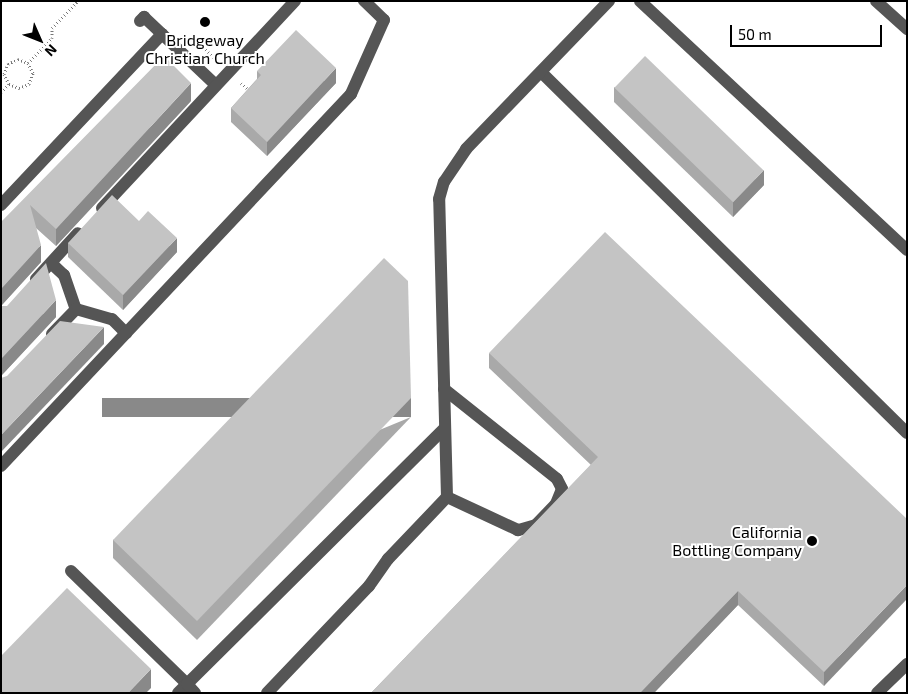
<!DOCTYPE html>
<html>
<head>
<meta charset="utf-8">
<style>
	body { margin:0 }
	#map { position:relative; width:908px; height:694px; overflow:hidden; background:#fff; font-family:"Exo 2",sans-serif }
	div>[style] { position:absolute }
	[style*='--x'] { left:calc(var(--x)*1px); top:calc(var(--y)*1px); width:calc(var(--w)*1px); rotate:calc(var(--a)*1deg) }
	.path>* { height:3px; margin-top:-1.5px; transform-origin:0; background:repeating-linear-gradient(90deg,#777 0 1px,transparent 0 3.5px) }
	.minor>* { height:12px; margin:-6px; padding:0 6px; transform-origin:6px; border-radius:6px; background:#555 }
	.wall>* { inset:0; background:#a9a9a9 }
	.shaded-wall>* { inset:0; background:#898989; transform-origin:0 0 }
	.building>* { inset:0; background:#c4c4c4; transform-origin:0 0 }
	.dots>* { width:14px; height:14px; translate:-50% -50%; box-sizing:border-box; border:2px solid #fff; border-radius:50% }
	span { translate:-50% -50%; white-space:nowrap; text-align:center; line-height:1.15; -webkit-text-stroke:4px #fff; paint-order:stroke }
	.poi-label { font-size:16px; color:#000 }
	.right { translate:-100% -50%; text-align:right }
	.frame { position:absolute; inset:0; border:2px solid #000; pointer-events:none }
	.north { position:absolute; left:15px; top:15px; width:50px; height:50px; -webkit-text-stroke:4px #fff; paint-order:stroke; rotate:134deg; font-size:14px; font-weight:700; line-height:20px; text-align:center; color:#000 }
	.north::after { content:''; display:block; margin:auto; width:18px; height:22px; background:#000; clip-path:polygon(50% 0,100% 100%,50% 72%,0 100%) }
	.scale { position:absolute; left:730px; top:25px; width:152px; height:22px; box-sizing:border-box; border:2px solid #000; border-top:0; padding-left:6px; font-size:15px; line-height:18px; white-space:nowrap; color:#000; -webkit-text-stroke:4px #fff; paint-order:stroke }
</style>
</head>
<body>
<div id="map">
	<div class="path">
		<div style="--x:201;--y:49;--w:3;--a:-45"></div>
		<div style="--x:203;--y:47;--w:21;--a:43"></div>
		<div style="--x:241;--y:83;--w:13;--a:42"></div>
		<div style="--x:9;--y:84;--w:11;--a:22"></div>
		<div style="--x:19;--y:88;--w:11;--a:-22"></div>
		<div style="--x:29;--y:84;--w:12;--a:-70"></div>
		<div style="--x:33;--y:73;--w:11;--a:-117"></div>
		<div style="--x:1;--y:92;--w:11;--a:-45"></div>
		<div style="--x:9;--y:84;--w:11;--a:-117"></div>
		<div style="--x:4;--y:74;--w:11;--a:-68"></div>
		<div style="--x:8;--y:64;--w:11;--a:-27"></div>
		<div style="--x:18;--y:59;--w:11;--a:22"></div>
		<div style="--x:28;--y:63;--w:35;--a:-46"></div>
		<div style="--x:52;--y:38;--w:10;--a:-90"></div>
		<div style="--x:52;--y:28;--w:37;--a:-46"></div>
	</div>
	<div class="minor">
		<div style="--x:640;--y:1;--w:365;--a:43"></div>
		<div style="--x:876;--y:1;--w:42;--a:42.1"></div>
		<div style="--x:140;--y:21;--w:6;--a:-45"></div>
		<div style="--x:144;--y:17;--w:99;--a:43.4"></div>
		<div style="--x:541;--y:72;--w:514;--a:44.61"></div>
		<div style="--x:1;--y:205;--w:235;--a:-46.7"></div>
		<div style="--x:102;--y:208;--w:283;--a:-47"></div>
		<div style="--x:51;--y:263;--w:18;--a:43"></div>
		<div style="--x:64;--y:275;--w:36;--a:71"></div>
		<div style="--x:76;--y:309;--w:37;--a:16"></div>
		<div style="--x:112;--y:319;--w:20;--a:45"></div>
		<div style="--x:36;--y:279;--w:62;--a:-47.6"></div>
		<div style="--x:52;--y:334;--w:35;--a:-46"></div>
		<div style="--x:444;--y:389;--w:144;--a:38.5"></div>
		<div style="--x:557;--y:479;--w:11;--a:63"></div>
		<div style="--x:562;--y:489;--w:16;--a:112"></div>
		<div style="--x:556;--y:504;--w:29;--a:134"></div>
		<div style="--x:536;--y:525;--w:19;--a:164"></div>
		<div style="--x:518;--y:530;--w:78;--a:-155.1"></div>
		<div style="--x:1;--y:466;--w:511;--a:-46.75"></div>
		<div style="--x:351;--y:94;--w:81;--a:-66"></div>
		<div style="--x:384;--y:20;--w:28;--a:-136"></div>
		<div style="--x:71;--y:571;--w:162;--a:44.2"></div>
		<div style="--x:187;--y:684;--w:363;--a:-44.8"></div>
		<div style="--x:178;--y:693;--w:13;--a:-45"></div>
		<div style="--x:187;--y:684;--w:12;--a:48"></div>
		<div style="--x:267;--y:693;--w:148;--a:-46.4"></div>
		<div style="--x:369;--y:586;--w:33;--a:-55"></div>
		<div style="--x:388;--y:559;--w:86;--a:-46.4"></div>
		<div style="--x:447;--y:497;--w:298;--a:-91.5"></div>
		<div style="--x:439;--y:199;--w:18;--a:-74"></div>
		<div style="--x:444;--y:182;--w:40;--a:-56"></div>
		<div style="--x:466;--y:149;--w:206;--a:-46"></div>
		<div style="--x:877;--y:693;--w:42;--a:-44"></div>
	</div>
	<div class="wall">
		<div style="clip-path:polygon(257px 71px,336px 83px,267px 156px,231px 122px,231px 108px,257px 79px)"></div>
		<div style="clip-path:polygon(614px 87px,764px 185px,733px 217px,614px 102px)"></div>
		<div style="clip-path:polygon(191px 101px,56px 246px,36px 228px,41px 262px,1px 306px,56px 317px,1px 376px,1px 222px)"></div>
		<div style="clip-path:polygon(139px 221px,177px 252px,123px 310px,68px 257px,68px 243px)"></div>
		<div style="clip-path:polygon(489px 353px,907px 519px,824px 686px,738px 605px,654px 693px,371px 693px,591px 465px,489px 368px)"></div>
		<div style="clip-path:polygon(411px 417px,197px 640px,113px 558px,113px 540px)"></div>
	</div>
	<div class="shaded-wall">
		<div style="clip-path:polygon(336px 68px,336px 83px,267px 156px,267px 142px)"></div>
		<div style="clip-path:polygon(191px 83px,191px 101px,56px 246px,56px 229px)"></div>
		<div style="clip-path:polygon(764px 170px,764px 185px,733px 217px,733px 202px)"></div>
		<div style="clip-path:polygon(177px 238px,177px 252px,123px 310px,123px 295px)"></div>
		<div style="clip-path:polygon(41px 245px,41px 262px,1px 306px,1px 289px)"></div>
		<div style="clip-path:polygon(56px 300px,56px 317px,1px 376px,1px 359px)"></div>
		<div style="clip-path:polygon(104px 327px,104px 344px,1px 452px,1px 435px)"></div>
		<div style="left:411px;top:398px;width:19px;height:309px;rotate:90deg"></div>
		<div style="clip-path:polygon(907px 585px,907px 599px,824px 686px,824px 672px)"></div>
		<div style="clip-path:polygon(738px 591px,738px 605px,654px 693px,640px 693px)"></div>
		<div style="clip-path:polygon(151px 669px,151px 688px,146px 693px,128px 693px)"></div>
	</div>
	<div class="building">
		<div style="clip-path:polygon(296px 30px,336px 68px,267px 142px,231px 108px,261px 75px,257px 71px)"></div>
		<div style="clip-path:polygon(164px 56px,191px 83px,56px 229px,30px 205px,41px 245px,1px 289px,1px 222px)"></div>
		<div style="left:645px;top:56px;width:165px;height:44px;rotate:44deg"></div>
		<div style="clip-path:polygon(112px 195px,139px 221px,148px 211px,177px 238px,123px 295px,68px 243px)"></div>
		<div style="clip-path:polygon(605px 232px,907px 519px,907px 585px,824px 672px,738px 591px,640px 693px,371px 693px,598px 457px,489px 353px)"></div>
		<div style="clip-path:polygon(384px 258px,408px 281px,411px 398px,197px 621px,113px 540px)"></div>
		<div style="clip-path:polygon(46px 263px,56px 300px,1px 359px,1px 306px,7px 306px)"></div>
		<div style="clip-path:polygon(60px 321px,104px 327px,1px 435px,1px 378px,7px 376px)"></div>
		<div style="clip-path:polygon(67px 588px,151px 669px,128px 693px,1px 693px,1px 656px)"></div>
	</div>
	<div class="dots">
		<div style="left:205px;top:22px;background:#000"></div>
		<div style="left:812px;top:541px;background:#000"></div>
	</div>
	<div class="poi-label">
		<span style="left:205px;top:49px">Bridgeway<br>Christian Church</span>
		<span class="right" style="left:802px;top:541px">California<br>Bottling Company</span>
	</div>
	<div class="frame"></div>
	<div class="north">N</div>
	<div class="scale">50 m</div>
</div>
</body>
</html>
